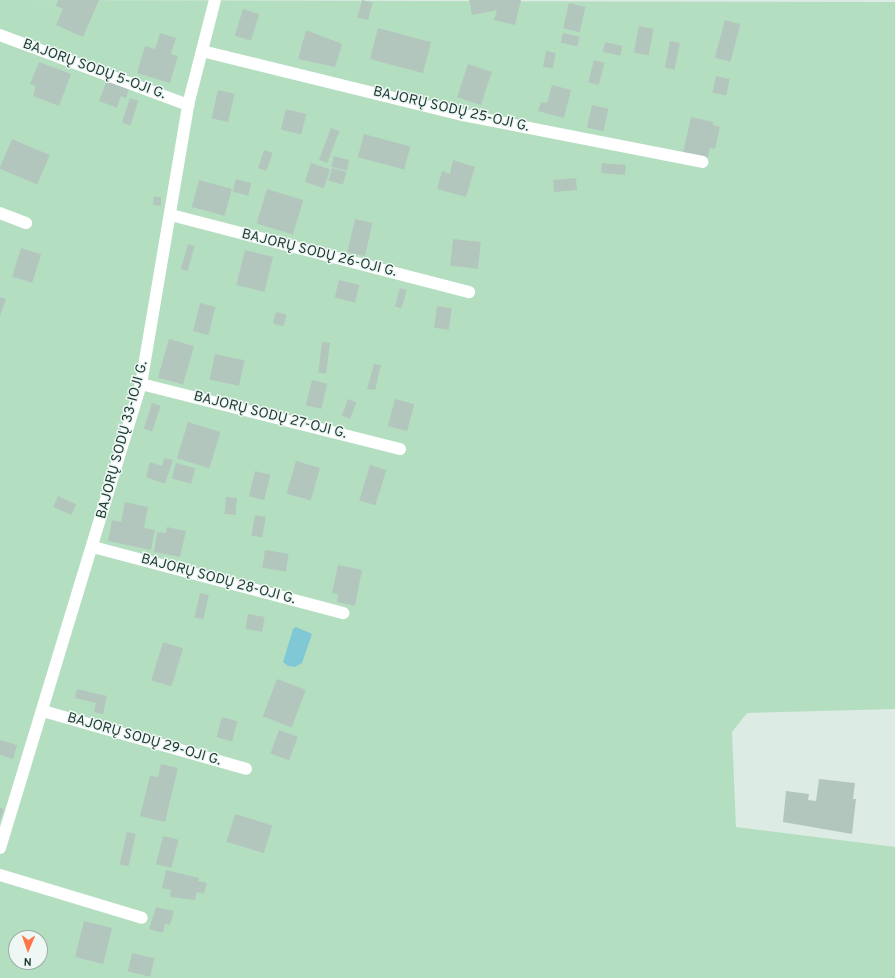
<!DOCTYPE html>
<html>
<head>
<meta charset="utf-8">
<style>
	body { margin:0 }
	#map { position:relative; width:895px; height:978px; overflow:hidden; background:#ddebe5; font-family:Overpass,sans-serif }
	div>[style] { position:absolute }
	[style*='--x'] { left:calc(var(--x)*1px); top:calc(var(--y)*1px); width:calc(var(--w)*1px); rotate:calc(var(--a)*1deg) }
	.green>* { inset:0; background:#b4dec0 }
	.water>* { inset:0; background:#80c8d5 }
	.building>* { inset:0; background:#b3c6be; transform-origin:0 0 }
	.minor>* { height:12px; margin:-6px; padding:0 6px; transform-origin:6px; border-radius:6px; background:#fff }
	span { translate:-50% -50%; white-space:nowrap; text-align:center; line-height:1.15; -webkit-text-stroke:3px #eef7f3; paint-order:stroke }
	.street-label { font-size:14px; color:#1e3b34 }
	.north { position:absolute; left:8px; top:930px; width:40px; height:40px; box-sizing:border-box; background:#eef7f3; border:1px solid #9baca7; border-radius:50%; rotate:182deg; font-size:11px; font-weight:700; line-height:16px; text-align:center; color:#1e3b34 }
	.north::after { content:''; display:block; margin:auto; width:14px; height:18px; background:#fe7648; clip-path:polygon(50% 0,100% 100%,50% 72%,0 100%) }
</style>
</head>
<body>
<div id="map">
	<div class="green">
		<div style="clip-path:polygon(evenodd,0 0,895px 2px,895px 709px,747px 713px,732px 732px,736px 827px,895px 847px,895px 978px,0 978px,0 0,16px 938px,40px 938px,40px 962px,16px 962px,16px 938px)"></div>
	</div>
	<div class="water">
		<div style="clip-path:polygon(296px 627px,312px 634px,302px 663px,295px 667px,288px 666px,283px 662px,293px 629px)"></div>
	</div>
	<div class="building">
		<div style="clip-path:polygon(58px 0,99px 0,83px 37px,56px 25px,63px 9px,56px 6px)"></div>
		<div style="left:362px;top:0;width:11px;height:18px;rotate:15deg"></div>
		<div style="clip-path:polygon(469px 0,521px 0,515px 25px,494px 20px,497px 10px,472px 15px)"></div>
		<div style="left:569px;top:3px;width:17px;height:26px;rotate:13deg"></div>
		<div style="left:243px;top:9px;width:17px;height:28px;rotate:17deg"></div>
		<div style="left:725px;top:20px;width:16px;height:39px;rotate:15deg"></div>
		<div style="left:639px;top:26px;width:15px;height:27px;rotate:11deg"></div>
		<div style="left:378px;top:28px;width:55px;height:32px;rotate:15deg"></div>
		<div style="clip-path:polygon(306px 30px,342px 44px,335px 67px,298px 59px)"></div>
		<div style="clip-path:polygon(160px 33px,176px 38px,171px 54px,178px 56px,170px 83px,137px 73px,145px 46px,155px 49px)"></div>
		<div style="left:563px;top:33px;width:17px;height:10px;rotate:13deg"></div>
		<div style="left:670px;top:41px;width:10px;height:27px;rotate:11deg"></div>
		<div style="left:605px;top:42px;width:18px;height:10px;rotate:13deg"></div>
		<div style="left:546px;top:51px;width:10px;height:16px;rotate:11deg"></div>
		<div style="left:594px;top:60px;width:11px;height:23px;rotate:15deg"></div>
		<div style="clip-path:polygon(39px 62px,71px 74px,59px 106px,33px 96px,36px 86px,30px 84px)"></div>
		<div style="left:468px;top:64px;width:25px;height:35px;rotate:18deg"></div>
		<div style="left:716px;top:76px;width:14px;height:17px;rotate:12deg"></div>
		<div style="clip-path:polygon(107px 80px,129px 88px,126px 98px,121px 96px,117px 108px,99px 101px)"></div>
		<div style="clip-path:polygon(552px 85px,571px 90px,564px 118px,538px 111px,541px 102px,547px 103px)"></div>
		<div style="left:218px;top:90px;width:17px;height:29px;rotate:13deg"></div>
		<div style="left:130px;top:98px;width:9px;height:26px;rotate:18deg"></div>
		<div style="left:592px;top:105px;width:17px;height:23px;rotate:13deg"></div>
		<div style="left:286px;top:109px;width:21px;height:21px;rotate:14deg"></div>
		<div style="clip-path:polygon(691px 117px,713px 122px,713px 125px,720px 127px,715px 149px,710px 148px,707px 159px,683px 153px)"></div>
		<div style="left:331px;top:128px;width:9px;height:34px;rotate:21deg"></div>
		<div style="left:364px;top:134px;width:48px;height:24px;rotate:15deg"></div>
		<div style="left:12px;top:139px;width:41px;height:32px;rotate:23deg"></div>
		<div style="left:264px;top:150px;width:9px;height:19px;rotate:18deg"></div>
		<div style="left:334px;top:156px;width:16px;height:11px;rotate:15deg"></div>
		<div style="clip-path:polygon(453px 160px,475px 167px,466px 197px,437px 189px,442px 171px,450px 174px)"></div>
		<div style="left:311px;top:163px;width:20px;height:20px;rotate:18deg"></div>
		<div style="left:602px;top:163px;width:24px;height:10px;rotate:5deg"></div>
		<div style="left:332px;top:168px;width:15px;height:13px;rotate:16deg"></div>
		<div style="left:576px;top:178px;width:12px;height:23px;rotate:85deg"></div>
		<div style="left:236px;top:179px;width:16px;height:13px;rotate:15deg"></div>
		<div style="left:199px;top:180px;width:34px;height:28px;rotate:15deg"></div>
		<div style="left:267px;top:189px;width:38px;height:36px;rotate:17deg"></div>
		<div style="clip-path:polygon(154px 197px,161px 197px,161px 206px,153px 205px)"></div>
		<div style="left:355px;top:219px;width:18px;height:34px;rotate:13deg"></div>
		<div style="left:453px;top:239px;width:28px;height:27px;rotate:6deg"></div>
		<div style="left:188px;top:244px;width:7px;height:26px;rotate:16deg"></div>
		<div style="left:21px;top:248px;width:21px;height:30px;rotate:17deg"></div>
		<div style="left:245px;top:250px;width:29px;height:36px;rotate:14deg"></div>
		<div style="left:339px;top:280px;width:21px;height:18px;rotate:14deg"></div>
		<div style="left:400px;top:288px;width:7px;height:19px;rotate:16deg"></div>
		<div style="clip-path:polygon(0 297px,6px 299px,0 316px)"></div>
		<div style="left:200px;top:303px;width:16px;height:29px;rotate:14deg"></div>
		<div style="left:437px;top:306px;width:15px;height:22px;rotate:8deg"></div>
		<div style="left:276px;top:312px;width:11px;height:12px;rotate:15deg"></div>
		<div style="left:169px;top:339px;width:26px;height:40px;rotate:16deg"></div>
		<div style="left:322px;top:342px;width:8px;height:31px;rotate:7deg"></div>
		<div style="left:215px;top:354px;width:30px;height:26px;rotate:12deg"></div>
		<div style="clip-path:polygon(374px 364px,381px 365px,375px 390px,367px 389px)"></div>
		<div style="left:312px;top:380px;width:16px;height:26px;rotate:14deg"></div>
		<div style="left:348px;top:399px;width:9px;height:18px;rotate:21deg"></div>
		<div style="left:395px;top:399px;width:20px;height:28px;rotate:15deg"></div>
		<div style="left:152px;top:403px;width:9px;height:27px;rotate:18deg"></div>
		<div style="left:188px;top:422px;width:34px;height:38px;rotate:17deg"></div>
		<div style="clip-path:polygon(164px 458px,173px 460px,165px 484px,146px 477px,150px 462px,162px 466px)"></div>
		<div style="left:296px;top:461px;width:25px;height:34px;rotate:16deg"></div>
		<div style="left:176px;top:463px;width:20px;height:16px;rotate:15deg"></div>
		<div style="left:370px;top:465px;width:17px;height:37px;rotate:17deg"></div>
		<div style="left:255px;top:471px;width:16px;height:26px;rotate:14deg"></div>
		<div style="left:58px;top:496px;width:20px;height:12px;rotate:24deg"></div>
		<div style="left:226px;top:497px;width:11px;height:17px;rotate:5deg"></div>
		<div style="clip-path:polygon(125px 502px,148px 507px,144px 528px,155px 530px,151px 550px,108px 541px,112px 520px,121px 522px)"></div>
		<div style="left:255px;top:515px;width:11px;height:21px;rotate:10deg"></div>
		<div style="clip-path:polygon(167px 527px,186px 531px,180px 557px,154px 552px,157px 532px,166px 533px)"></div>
		<div style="left:265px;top:550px;width:24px;height:18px;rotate:9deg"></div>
		<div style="clip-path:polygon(338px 565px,362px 570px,355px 606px,337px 602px,338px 594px,332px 593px)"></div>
		<div style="left:200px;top:593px;width:9px;height:25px;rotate:13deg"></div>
		<div style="left:248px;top:614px;width:17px;height:15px;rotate:10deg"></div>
		<div style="left:163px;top:642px;width:21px;height:40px;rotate:17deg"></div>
		<div style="left:277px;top:679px;width:31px;height:40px;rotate:21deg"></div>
		<div style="clip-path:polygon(77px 689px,107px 696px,103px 714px,94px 712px,96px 703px,75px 698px)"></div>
		<div style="left:222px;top:717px;width:16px;height:21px;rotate:15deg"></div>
		<div style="left:279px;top:730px;width:20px;height:25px;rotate:20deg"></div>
		<div style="clip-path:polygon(0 740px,17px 745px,13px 759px,0 755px)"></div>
		<div style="clip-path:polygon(161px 764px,178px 768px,165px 822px,140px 816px,150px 776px,158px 777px)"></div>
		<div style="clip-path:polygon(819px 779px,855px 783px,853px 799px,856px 799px,852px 834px,783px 822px,786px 791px,809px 794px,808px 800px,816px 801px)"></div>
		<div style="clip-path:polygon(0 808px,4px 809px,0 820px)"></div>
		<div style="left:235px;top:814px;width:39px;height:29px;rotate:17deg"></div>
		<div style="left:127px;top:832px;width:9px;height:33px;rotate:13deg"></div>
		<div style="left:163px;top:836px;width:16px;height:29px;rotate:14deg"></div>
		<div style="clip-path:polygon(166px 870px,199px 878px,198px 881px,207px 883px,204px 894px,197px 892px,195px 900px,170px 897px,171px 890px,162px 888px)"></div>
		<div style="clip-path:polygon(156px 907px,174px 911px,170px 925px,165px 924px,163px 933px,149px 929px)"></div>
		<div style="left:84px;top:921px;width:29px;height:37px;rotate:14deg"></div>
		<div style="left:132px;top:953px;width:23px;height:19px;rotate:13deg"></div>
	</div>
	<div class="minor">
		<div style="--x:0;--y:35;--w:201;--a:20.4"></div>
		<div style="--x:202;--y:51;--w:269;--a:13.8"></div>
		<div style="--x:463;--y:115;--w:244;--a:11.1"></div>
		<div style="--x:0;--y:213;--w:28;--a:21"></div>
		<div style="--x:171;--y:215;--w:308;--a:14.5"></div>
		<div style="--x:141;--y:384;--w:267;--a:14.1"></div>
		<div style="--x:93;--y:547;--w:259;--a:14.8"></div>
		<div style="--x:43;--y:711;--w:211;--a:15.9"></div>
		<div style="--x:0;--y:848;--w:485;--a:-73.1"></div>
		<div style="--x:141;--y:384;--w:283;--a:-80.4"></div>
		<div style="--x:188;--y:105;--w:108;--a:-75.6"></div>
		<div style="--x:0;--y:875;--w:148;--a:16.8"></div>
	</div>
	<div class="street-label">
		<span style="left:94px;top:70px;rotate:20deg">BAJORŲ SODŲ 5-OJI G.</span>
		<span style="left:451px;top:110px;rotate:13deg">BAJORŲ SODŲ 25-OJI G.</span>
		<span style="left:319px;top:254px;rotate:14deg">BAJORŲ SODŲ 26-OJI G.</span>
		<span style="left:270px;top:416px;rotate:14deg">BAJORŲ SODŲ 27-OJI G.</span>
		<span style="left:123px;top:440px;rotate:-75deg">BAJORŲ SODŲ 33-IOJI G.</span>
		<span style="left:218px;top:580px;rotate:15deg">BAJORŲ SODŲ 28-OJI G.</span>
		<span style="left:144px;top:740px;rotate:16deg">BAJORŲ SODŲ 29-OJI G.</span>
	</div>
	<div class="north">N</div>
</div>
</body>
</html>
